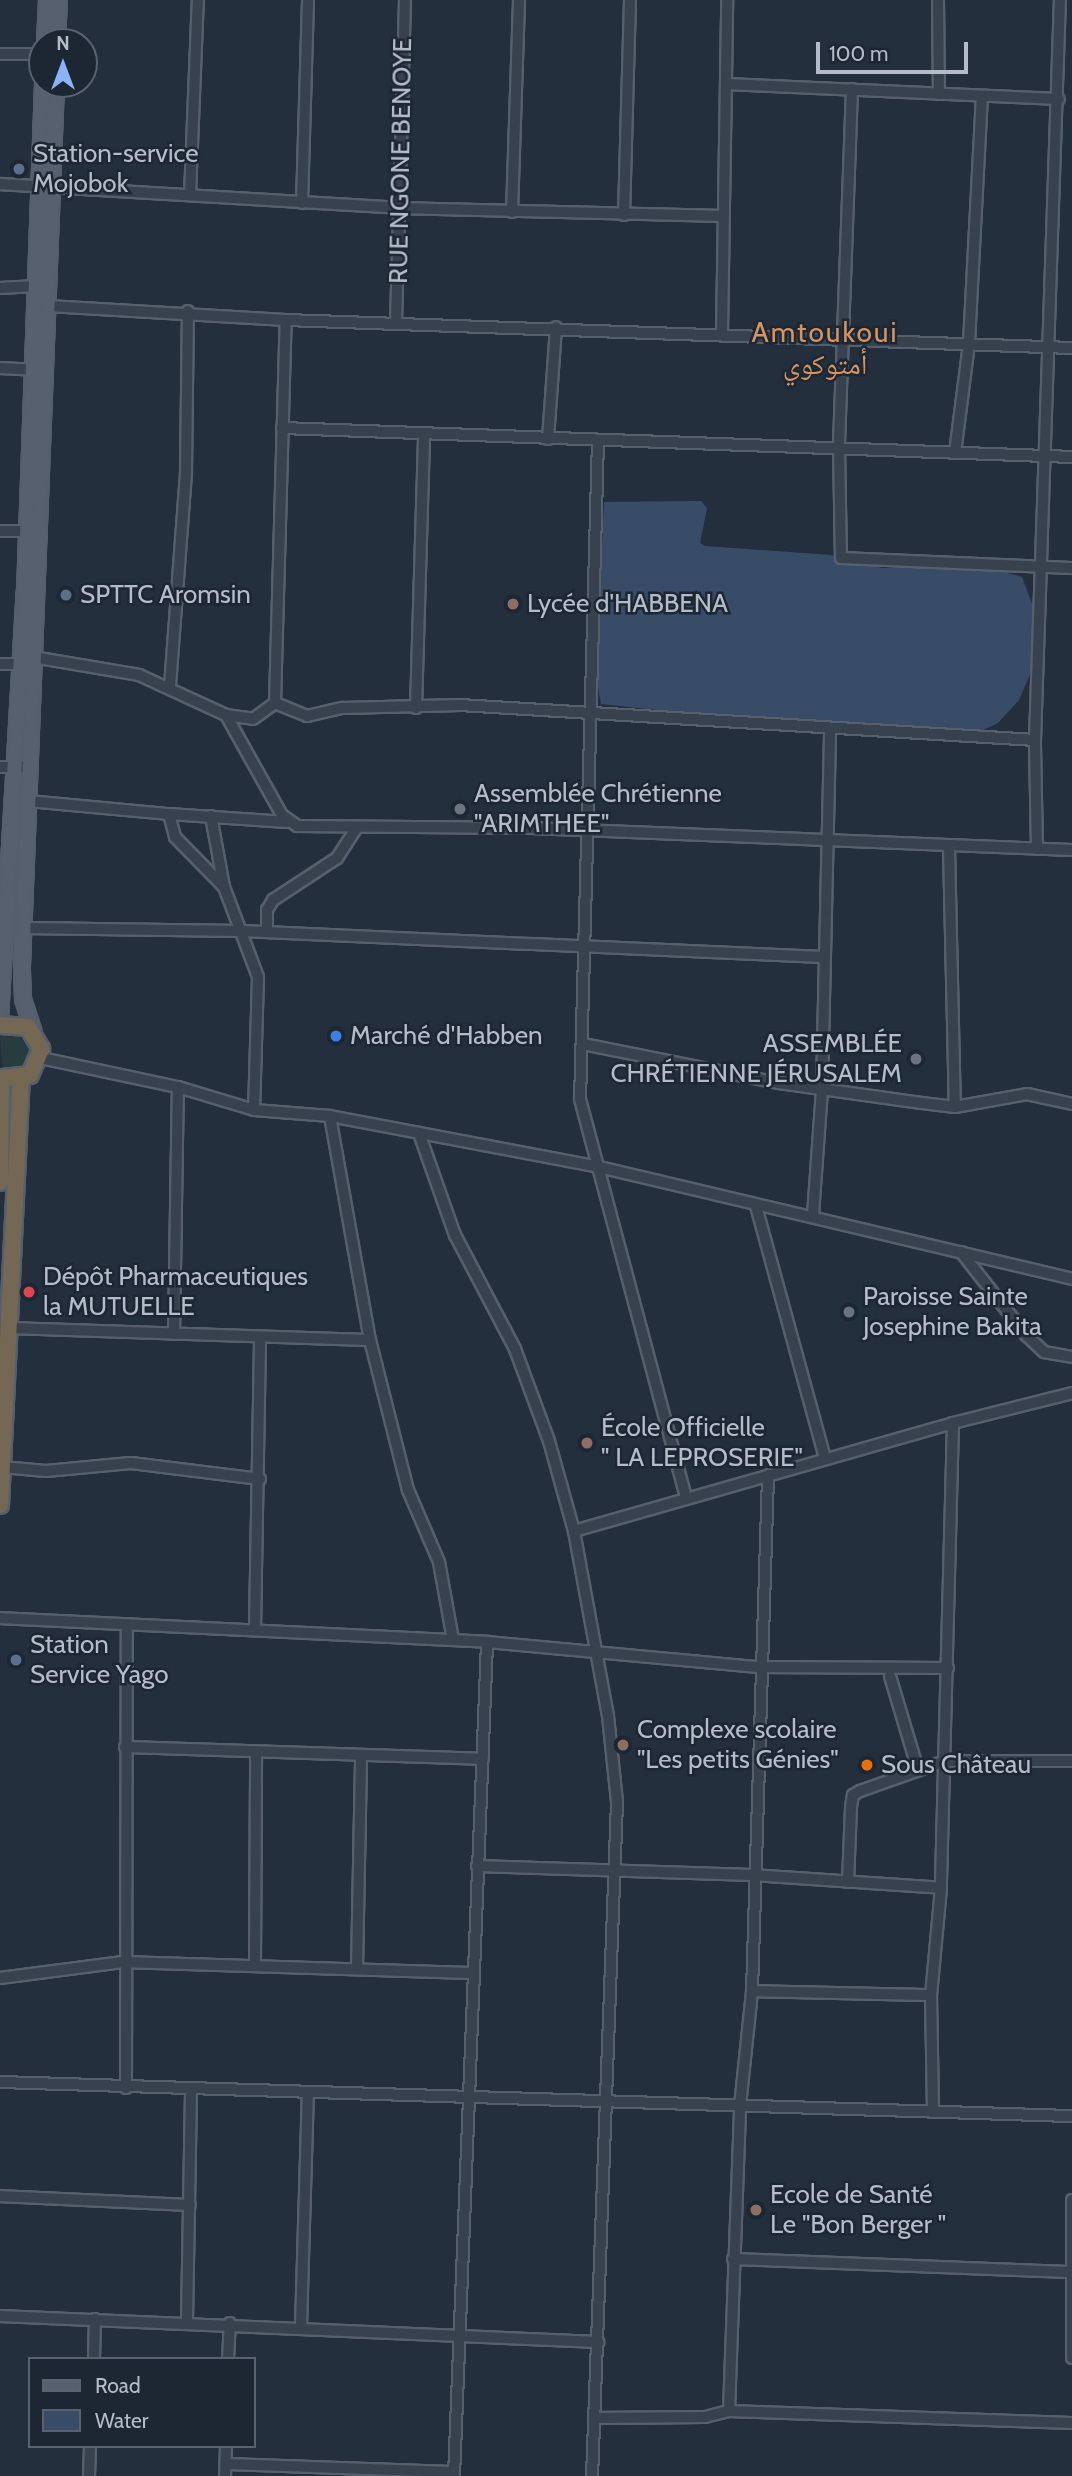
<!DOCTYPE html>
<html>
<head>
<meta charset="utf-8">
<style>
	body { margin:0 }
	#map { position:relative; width:1072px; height:2476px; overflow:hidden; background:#242f3e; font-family:Cabin,"Noto Naskh Arabic",sans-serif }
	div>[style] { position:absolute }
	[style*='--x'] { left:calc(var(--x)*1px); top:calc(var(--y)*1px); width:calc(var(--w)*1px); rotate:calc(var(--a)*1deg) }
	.green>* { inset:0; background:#263c3f }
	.water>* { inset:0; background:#394c67 }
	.roads { filter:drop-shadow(2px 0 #565f6c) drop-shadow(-2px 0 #565f6c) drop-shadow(0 2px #565f6c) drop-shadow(0 -2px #565f6c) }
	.minor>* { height:10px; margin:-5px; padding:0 5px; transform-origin:5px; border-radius:5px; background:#38414e }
	.major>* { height:14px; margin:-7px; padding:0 7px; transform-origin:7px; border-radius:7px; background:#56606e }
	.highway>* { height:16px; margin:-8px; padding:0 8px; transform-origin:8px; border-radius:8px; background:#746855 }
	.dots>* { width:19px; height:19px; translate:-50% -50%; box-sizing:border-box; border:4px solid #1d2633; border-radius:50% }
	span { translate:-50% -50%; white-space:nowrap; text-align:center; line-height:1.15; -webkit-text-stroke:5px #1d2633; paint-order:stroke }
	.poi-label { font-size:26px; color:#b4bcc9 }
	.left { translate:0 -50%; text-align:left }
	.right { translate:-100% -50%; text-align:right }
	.street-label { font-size:26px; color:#b4bcc9 }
	.neighbourhood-label { font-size:28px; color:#d59563; letter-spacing:2px }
	.legend { position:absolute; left:28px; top:2357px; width:228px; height:91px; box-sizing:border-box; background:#1d2633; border:2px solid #59626f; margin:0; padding:9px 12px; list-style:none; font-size:21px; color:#b4bcc9 }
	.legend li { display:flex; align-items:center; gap:14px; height:35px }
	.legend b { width:35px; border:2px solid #59626f }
	.north { position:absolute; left:28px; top:28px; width:70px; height:70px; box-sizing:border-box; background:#1d2633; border:2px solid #59626f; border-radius:50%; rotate:0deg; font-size:19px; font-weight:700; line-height:28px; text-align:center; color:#b4bcc9 }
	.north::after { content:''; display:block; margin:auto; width:24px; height:32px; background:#8ab4f8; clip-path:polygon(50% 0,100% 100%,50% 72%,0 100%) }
	.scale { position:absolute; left:816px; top:42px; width:152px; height:32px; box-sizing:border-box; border:4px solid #b4bcc9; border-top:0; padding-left:9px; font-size:21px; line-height:24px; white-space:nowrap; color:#b4bcc9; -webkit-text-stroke:5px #1d2633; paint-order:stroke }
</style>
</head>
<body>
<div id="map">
	<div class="green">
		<div style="clip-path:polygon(18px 1035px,30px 1051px,27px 1064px,3px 1071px,0 1036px)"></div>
	</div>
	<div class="water">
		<div style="clip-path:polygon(701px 501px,707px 508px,700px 543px,705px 546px,831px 555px,882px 568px,983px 566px,1022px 577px,1034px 609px,1032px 670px,1019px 700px,998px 723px,975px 734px,769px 722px,601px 704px,596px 677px,604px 502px)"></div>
	</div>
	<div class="roads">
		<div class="minor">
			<div style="--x:938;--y:0;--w:94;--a:89.4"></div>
			<div style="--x:0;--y:54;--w:42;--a:0"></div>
			<div style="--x:726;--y:84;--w:333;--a:2.6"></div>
			<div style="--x:852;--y:89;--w:358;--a:92.1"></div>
			<div style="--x:839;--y:447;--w:111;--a:89"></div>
			<div style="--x:841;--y:558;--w:231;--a:2.5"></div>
			<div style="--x:0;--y:184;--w:402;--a:3.4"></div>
			<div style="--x:401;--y:208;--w:319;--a:1.4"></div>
			<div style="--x:190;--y:195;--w:195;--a:-87.7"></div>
			<div style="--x:302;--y:203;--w:203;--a:-88.3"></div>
			<div style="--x:512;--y:212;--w:212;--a:-88.1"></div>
			<div style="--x:624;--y:215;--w:215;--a:-88.4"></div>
			<div style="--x:0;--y:288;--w:36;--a:-3"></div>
			<div style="--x:48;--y:306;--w:238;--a:3.4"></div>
			<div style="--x:286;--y:320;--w:786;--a:2.04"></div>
			<div style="--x:396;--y:323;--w:323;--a:-88.4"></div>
			<div style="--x:722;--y:333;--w:333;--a:-89.1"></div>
			<div style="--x:0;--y:368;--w:33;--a:3"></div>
			<div style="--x:282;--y:428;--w:791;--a:2.1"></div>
			<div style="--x:548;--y:439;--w:112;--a:-85.9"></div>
			<div style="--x:598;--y:440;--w:659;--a:91.56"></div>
			<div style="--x:580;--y:1099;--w:413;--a:75.1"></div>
			<div style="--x:955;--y:453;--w:111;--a:-82.7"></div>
			<div style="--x:969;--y:343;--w:246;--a:-87"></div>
			<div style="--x:0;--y:531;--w:32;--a:0"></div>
			<div style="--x:33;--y:657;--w:108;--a:9.6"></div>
			<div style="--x:139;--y:675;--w:96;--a:24.7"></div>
			<div style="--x:226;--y:715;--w:27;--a:8"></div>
			<div style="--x:253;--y:719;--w:27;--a:-36"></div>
			<div style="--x:0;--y:664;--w:21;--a:0"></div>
			<div style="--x:170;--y:686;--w:216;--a:-85.7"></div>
			<div style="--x:186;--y:471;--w:160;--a:-89.3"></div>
			<div style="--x:275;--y:703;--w:35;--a:22"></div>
			<div style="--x:307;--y:716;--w:37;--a:-13"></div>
			<div style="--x:343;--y:708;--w:117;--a:-1.5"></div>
			<div style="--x:460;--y:705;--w:576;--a:3.48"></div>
			<div style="--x:275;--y:703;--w:383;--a:-88.4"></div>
			<div style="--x:416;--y:708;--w:274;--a:-88.3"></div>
			<div style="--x:226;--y:715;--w:115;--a:60.8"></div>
			<div style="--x:282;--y:815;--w:19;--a:36"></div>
			<div style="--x:297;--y:826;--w:234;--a:0.5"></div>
			<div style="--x:531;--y:828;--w:541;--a:2.33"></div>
			<div style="--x:0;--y:767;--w:22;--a:0"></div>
			<div style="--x:28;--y:801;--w:142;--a:5.3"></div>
			<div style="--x:169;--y:814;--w:24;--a:75"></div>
			<div style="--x:175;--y:837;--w:70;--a:45.6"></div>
			<div style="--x:224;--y:887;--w:96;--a:69.3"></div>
			<div style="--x:258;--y:977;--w:133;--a:91.7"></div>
			<div style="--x:169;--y:814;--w:118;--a:3.9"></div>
			<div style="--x:211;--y:816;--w:72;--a:79.6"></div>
			<div style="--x:949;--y:848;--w:259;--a:88.7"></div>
			<div style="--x:1037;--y:849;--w:109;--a:-91.1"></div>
			<div style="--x:1035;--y:740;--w:740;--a:-88.07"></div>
			<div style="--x:23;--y:928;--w:219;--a:0.8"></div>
			<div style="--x:242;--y:931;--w:581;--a:2.57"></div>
			<div style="--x:267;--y:932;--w:22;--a:-90"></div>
			<div style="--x:267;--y:910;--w:12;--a:-59"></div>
			<div style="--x:273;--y:900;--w:77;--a:-33.3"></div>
			<div style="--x:337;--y:858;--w:33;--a:-57"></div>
			<div style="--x:583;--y:1044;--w:200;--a:11.3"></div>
			<div style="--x:779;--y:1083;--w:144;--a:8"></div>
			<div style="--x:922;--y:1103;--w:33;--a:7"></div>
			<div style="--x:955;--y:1107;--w:73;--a:-10.2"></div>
			<div style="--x:1027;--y:1094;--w:46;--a:12.5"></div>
			<div style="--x:41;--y:1058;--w:140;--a:12"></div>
			<div style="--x:178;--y:1087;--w:79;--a:16.8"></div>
			<div style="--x:254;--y:1110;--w:76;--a:4.5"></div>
			<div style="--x:330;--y:1116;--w:270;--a:10.7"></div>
			<div style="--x:595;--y:1166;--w:490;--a:13.3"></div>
			<div style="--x:330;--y:1116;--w:228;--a:79.9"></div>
			<div style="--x:370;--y:1340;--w:155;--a:75.8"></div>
			<div style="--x:408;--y:1490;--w:78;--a:66.7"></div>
			<div style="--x:439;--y:1562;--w:79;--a:79.8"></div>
			<div style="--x:419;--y:1133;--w:108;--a:70.6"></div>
			<div style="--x:455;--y:1235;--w:129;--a:62.2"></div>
			<div style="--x:515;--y:1349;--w:98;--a:69.7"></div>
			<div style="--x:549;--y:1441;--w:93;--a:74.5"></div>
			<div style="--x:574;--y:1531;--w:188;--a:79.6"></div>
			<div style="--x:608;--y:1716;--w:86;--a:84"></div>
			<div style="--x:617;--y:1802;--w:674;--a:92.12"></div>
			<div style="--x:756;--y:1206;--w:261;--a:74.7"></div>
			<div style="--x:813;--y:1215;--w:127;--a:-85.9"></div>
			<div style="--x:822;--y:1088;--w:360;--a:-88.7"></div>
			<div style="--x:961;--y:1252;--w:105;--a:51.9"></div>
			<div style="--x:1026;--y:1335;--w:25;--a:43"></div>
			<div style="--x:1044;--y:1352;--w:28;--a:10"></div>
			<div style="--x:7;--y:1328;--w:363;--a:1.9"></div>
			<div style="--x:174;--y:1334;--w:247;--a:-89.1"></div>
			<div style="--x:953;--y:1423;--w:123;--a:-14.1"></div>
			<div style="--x:2;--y:1467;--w:44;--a:5.2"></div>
			<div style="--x:46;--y:1471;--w:85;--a:-5.4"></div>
			<div style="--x:131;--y:1463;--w:130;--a:7.1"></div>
			<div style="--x:574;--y:1531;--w:394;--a:-15.9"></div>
			<div style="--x:953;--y:1423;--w:465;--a:91.5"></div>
			<div style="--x:941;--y:1888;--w:107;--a:95.3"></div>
			<div style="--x:931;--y:1995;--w:114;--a:89"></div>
			<div style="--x:0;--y:1618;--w:488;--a:2.8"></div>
			<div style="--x:487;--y:1642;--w:272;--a:5.3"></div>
			<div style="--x:758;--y:1667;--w:190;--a:0.3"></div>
			<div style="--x:255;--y:1628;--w:290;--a:-89"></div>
			<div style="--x:890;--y:1676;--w:98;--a:73.4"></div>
			<div style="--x:125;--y:1747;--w:358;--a:1.9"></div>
			<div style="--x:477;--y:1866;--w:275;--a:1.9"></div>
			<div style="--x:752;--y:1875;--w:189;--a:3.9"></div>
			<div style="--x:848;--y:1882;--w:75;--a:-87.7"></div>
			<div style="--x:851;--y:1807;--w:12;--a:-81"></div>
			<div style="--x:853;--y:1795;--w:8;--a:-30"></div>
			<div style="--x:860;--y:1791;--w:90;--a:-19.4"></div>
			<div style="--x:945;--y:1761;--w:127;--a:0"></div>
			<div style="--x:255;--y:1964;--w:212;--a:-89.7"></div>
			<div style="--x:357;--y:1969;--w:214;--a:-88.9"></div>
			<div style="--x:0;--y:1978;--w:124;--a:-7.4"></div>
			<div style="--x:123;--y:1962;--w:347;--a:1.8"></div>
			<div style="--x:752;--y:1991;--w:179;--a:1.3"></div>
			<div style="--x:0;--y:2082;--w:1073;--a:1.82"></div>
			<div style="--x:126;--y:2088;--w:464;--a:-89.9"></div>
			<div style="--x:0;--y:2196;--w:190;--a:2.7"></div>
			<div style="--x:1072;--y:2200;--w:158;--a:90"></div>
			<div style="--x:733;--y:2259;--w:337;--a:2.2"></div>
			<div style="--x:0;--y:2316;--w:599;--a:2.49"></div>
			<div style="--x:187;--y:2321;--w:231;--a:-89"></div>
			<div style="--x:301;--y:2326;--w:232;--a:-88.3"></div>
			<div style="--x:94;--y:2359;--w:40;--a:-88.6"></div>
			<div style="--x:228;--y:2359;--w:36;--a:-87"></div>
			<div style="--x:729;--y:2411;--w:305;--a:-87.9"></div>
			<div style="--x:740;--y:2106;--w:116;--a:-84"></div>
			<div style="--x:752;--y:1991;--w:516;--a:-88.22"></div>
			<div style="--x:594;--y:2418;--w:111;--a:-0.5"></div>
			<div style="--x:705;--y:2417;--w:25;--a:-14"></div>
			<div style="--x:729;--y:2411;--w:343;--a:2"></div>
			<div style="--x:226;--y:2464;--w:228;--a:2"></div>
			<div style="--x:89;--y:2476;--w:30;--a:-88"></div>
			<div style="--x:225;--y:2476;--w:30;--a:-88"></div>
			<div style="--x:454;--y:2476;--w:835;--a:-87.73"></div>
		</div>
		<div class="major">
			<div style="--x:45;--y:42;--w:42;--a:-87.3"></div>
			<div style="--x:57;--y:42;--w:42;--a:-87.3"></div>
			<div style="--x:0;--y:1019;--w:429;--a:-86.7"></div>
			<div style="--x:25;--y:591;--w:507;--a:-87.97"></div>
			<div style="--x:34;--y:1033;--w:36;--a:-108"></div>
			<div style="--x:23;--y:999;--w:33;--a:-92"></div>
			<div style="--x:22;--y:966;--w:883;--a:-87.79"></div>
		</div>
		<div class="highway">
			<div style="--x:0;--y:1025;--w:28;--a:4"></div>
			<div style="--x:28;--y:1027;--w:26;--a:59"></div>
			<div style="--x:41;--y:1049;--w:28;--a:113"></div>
			<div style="--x:30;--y:1075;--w:30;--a:174"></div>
			<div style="--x:0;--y:1182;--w:103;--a:-89.4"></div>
			<div style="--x:0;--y:1505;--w:426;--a:-87.2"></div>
		</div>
	</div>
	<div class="dots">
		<div style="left:19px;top:169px;background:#5c6f8a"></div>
		<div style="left:66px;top:595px;background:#5c6f8a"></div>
		<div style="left:513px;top:604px;background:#8d6e63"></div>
		<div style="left:460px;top:809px;background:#6b7280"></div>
		<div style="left:336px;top:1036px;background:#3f7fe0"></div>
		<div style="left:916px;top:1059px;background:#6b7280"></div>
		<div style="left:29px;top:1292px;background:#e0444e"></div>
		<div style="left:849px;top:1312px;background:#6b7280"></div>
		<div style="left:587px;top:1443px;background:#8d6e63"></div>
		<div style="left:16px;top:1660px;background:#5c6f8a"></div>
		<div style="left:623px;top:1745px;background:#8d6e63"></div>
		<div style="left:867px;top:1765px;background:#e8710a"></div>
		<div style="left:756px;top:2210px;background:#8d6e63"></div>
	</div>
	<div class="poi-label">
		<span class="left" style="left:33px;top:169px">Station-service<br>Mojobok</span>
		<span class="left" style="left:80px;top:595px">SPTTC Aromsin</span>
		<span class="left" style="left:527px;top:604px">Lycée d'HABBENA</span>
		<span class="left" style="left:474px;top:809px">Assemblée Chrétienne<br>"ARIMTHEE"</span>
		<span class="left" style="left:350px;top:1036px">Marché d'Habben</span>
		<span class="right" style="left:902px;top:1059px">ASSEMBLÉE<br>CHRÉTIENNE JÉRUSALEM</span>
		<span class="left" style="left:43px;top:1292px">Dépôt Pharmaceutiques<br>la MUTUELLE</span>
		<span class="left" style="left:863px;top:1312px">Paroisse Sainte<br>Josephine Bakita</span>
		<span class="left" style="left:601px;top:1443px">École Officielle<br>" LA LEPROSERIE"</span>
		<span class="left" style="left:30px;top:1660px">Station<br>Service Yago</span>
		<span class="left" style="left:637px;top:1745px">Complexe scolaire<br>"Les petits Génies"</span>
		<span class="left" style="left:881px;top:1765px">Sous Château</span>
		<span class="left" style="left:770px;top:2210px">Ecole de Santé<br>Le "Bon Berger "</span>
	</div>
	<div class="street-label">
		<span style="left:401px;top:161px;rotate:-89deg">RUE NGONE BENOYE</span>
	</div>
	<div class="neighbourhood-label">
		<span style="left:825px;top:348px">Amtoukoui<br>أمتوكوي</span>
	</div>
	<ul class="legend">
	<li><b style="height:9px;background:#56606e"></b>Road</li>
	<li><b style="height:19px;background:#394c67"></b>Water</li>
	</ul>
	<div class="north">N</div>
	<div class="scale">100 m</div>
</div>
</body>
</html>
